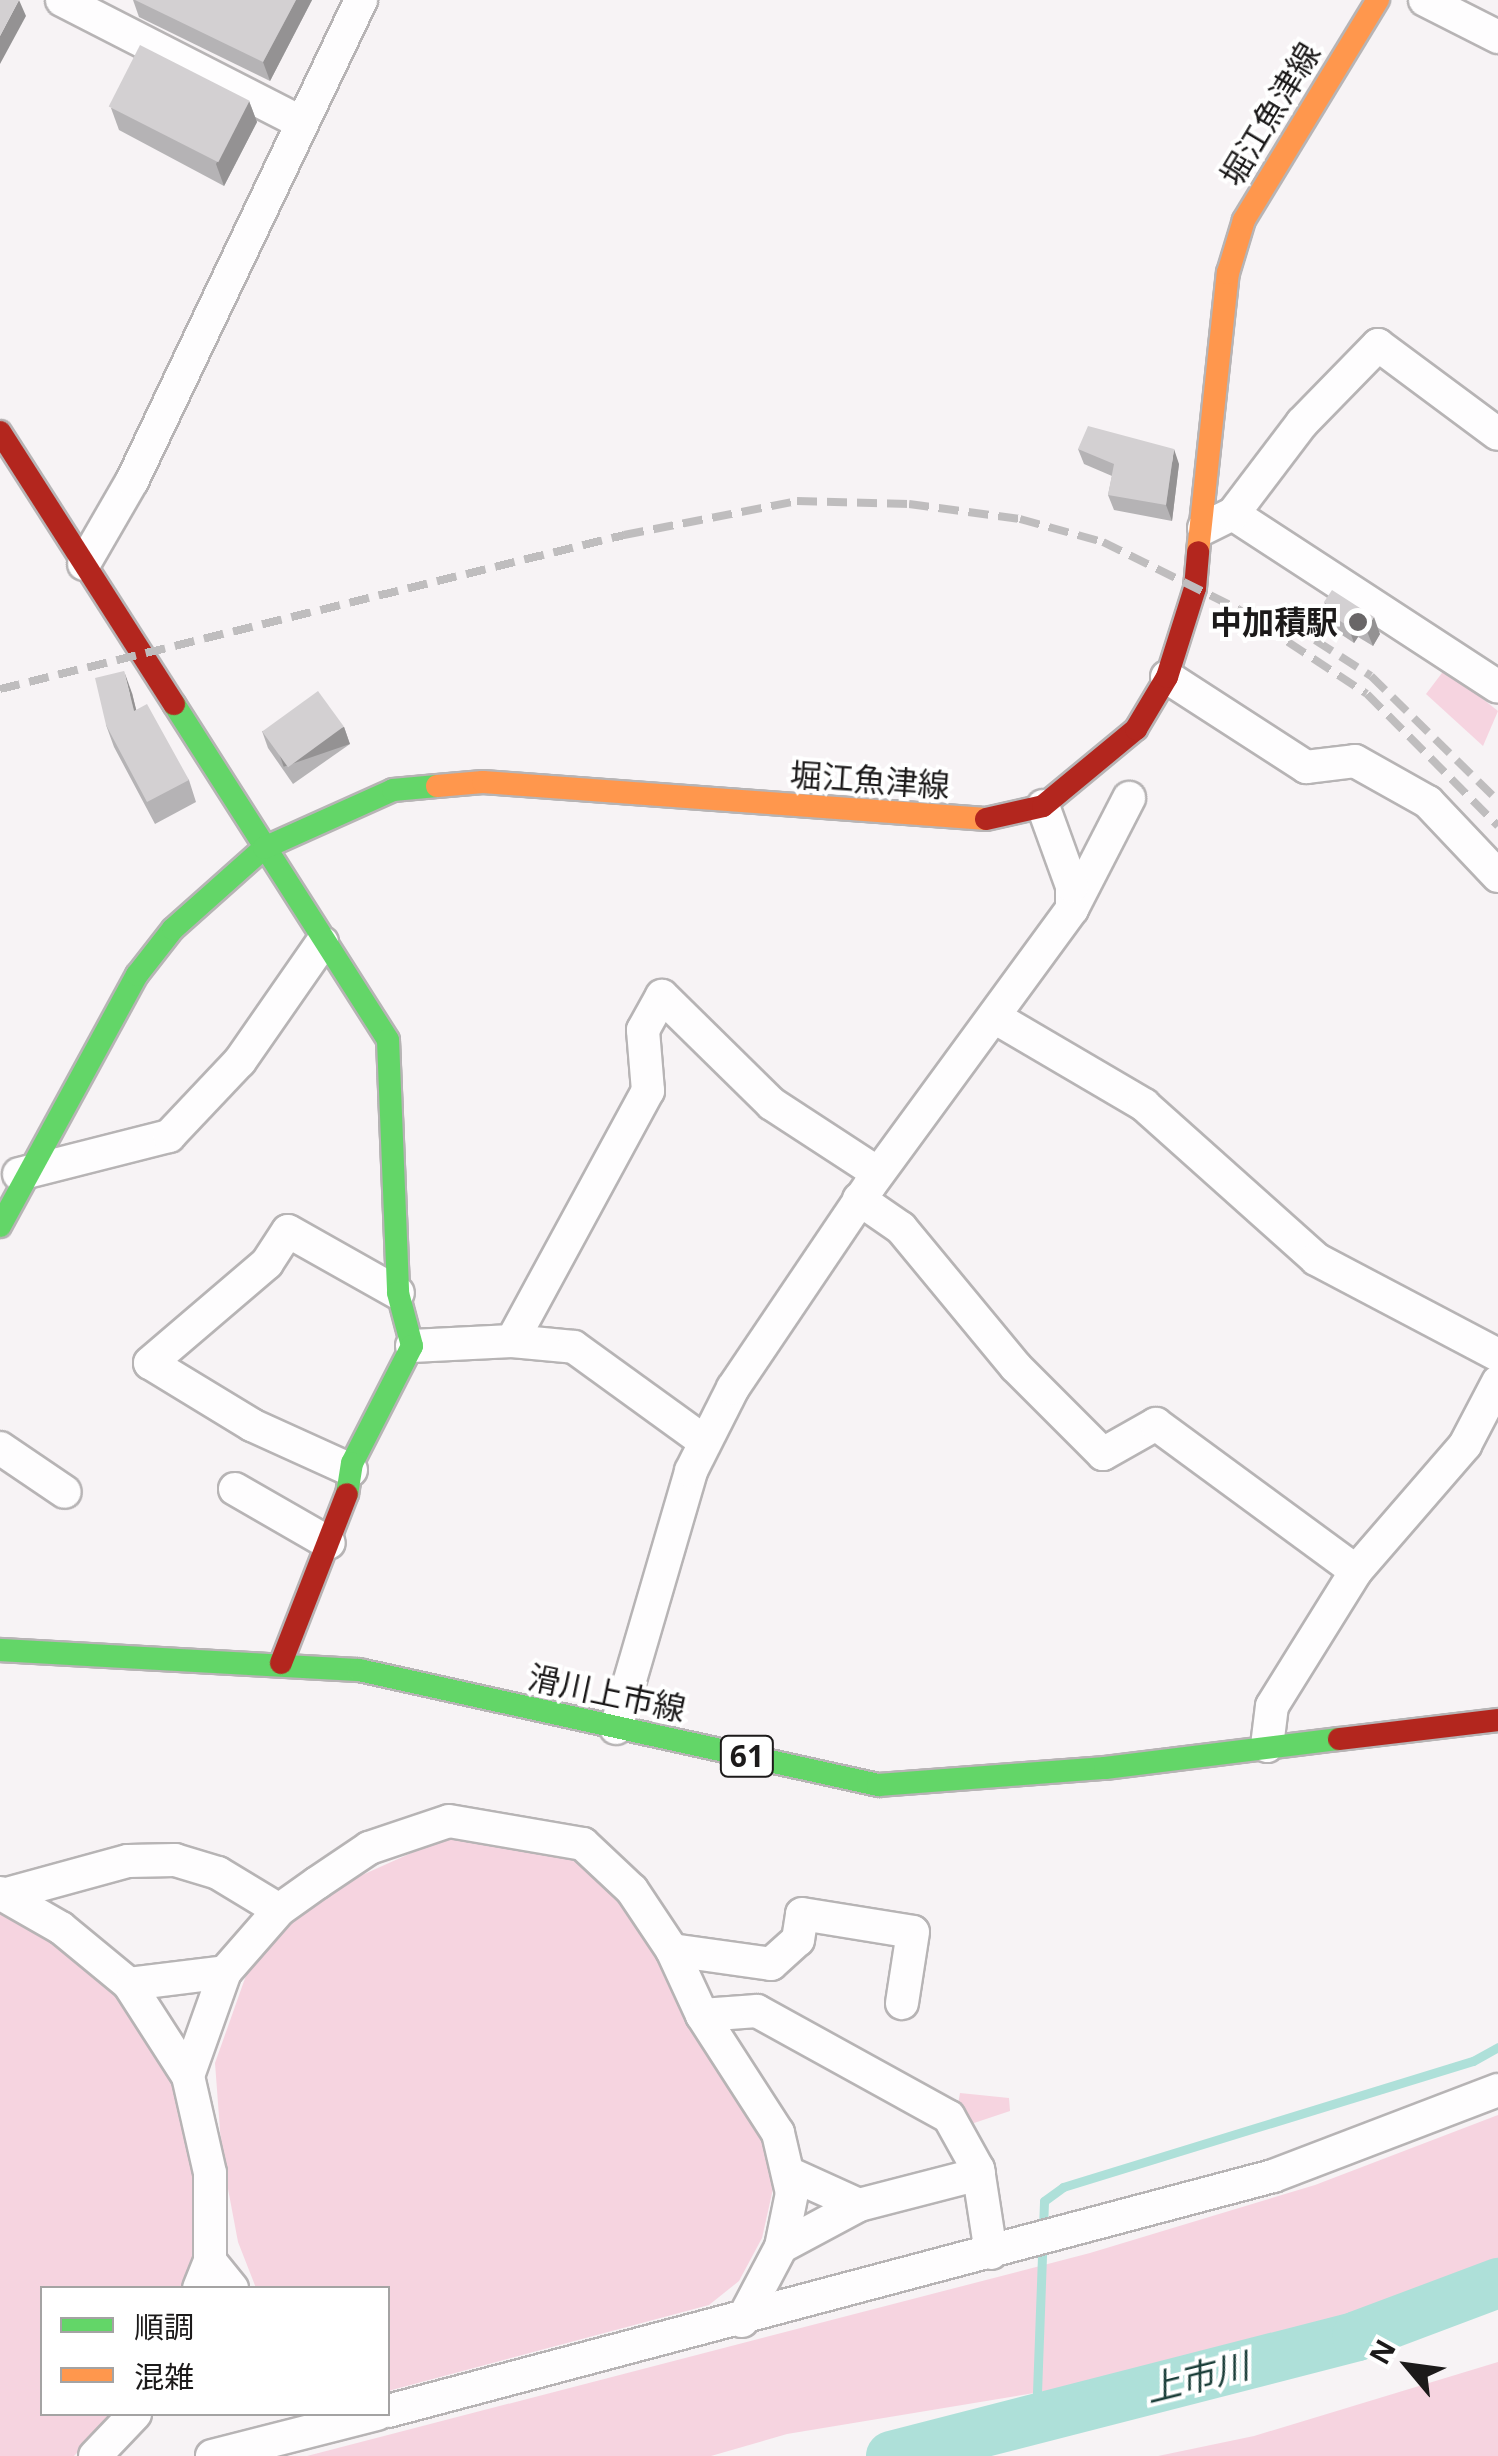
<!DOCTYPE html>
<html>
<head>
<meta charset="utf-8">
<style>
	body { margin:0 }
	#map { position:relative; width:1498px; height:2456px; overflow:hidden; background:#f7f3f5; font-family:"Open Sans","Noto Sans JP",sans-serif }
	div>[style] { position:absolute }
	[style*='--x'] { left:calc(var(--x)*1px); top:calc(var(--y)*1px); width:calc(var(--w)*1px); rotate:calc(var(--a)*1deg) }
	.green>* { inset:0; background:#f6d4e0 }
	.stream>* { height:9px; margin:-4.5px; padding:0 4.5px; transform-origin:4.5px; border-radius:4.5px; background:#aee0d9 }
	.river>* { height:50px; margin:-25px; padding:0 25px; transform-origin:25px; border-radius:25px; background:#aee0d9 }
	.roads { filter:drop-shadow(2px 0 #b7b4b5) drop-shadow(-2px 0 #b7b4b5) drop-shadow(0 2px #b7b4b5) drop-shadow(0 -2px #b7b4b5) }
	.street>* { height:32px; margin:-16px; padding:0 16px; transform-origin:16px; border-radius:16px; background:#fefdfe }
	.fast>* { height:22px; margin:-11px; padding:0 11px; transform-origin:11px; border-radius:11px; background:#63d668 }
	.slow>* { height:22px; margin:-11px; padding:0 11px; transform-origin:11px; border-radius:11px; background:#ff974d }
	.jam>* { height:22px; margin:-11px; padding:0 11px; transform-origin:11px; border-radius:11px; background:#b3261e }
	.rail>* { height:8px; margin-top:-4px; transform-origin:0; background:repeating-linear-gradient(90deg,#bfbdbe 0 20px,transparent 0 30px) }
	.wall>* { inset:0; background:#b5b3b5 }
	.shaded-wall>* { inset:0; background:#949293; transform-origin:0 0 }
	.building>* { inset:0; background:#d3d0d2; transform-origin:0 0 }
	.dots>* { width:28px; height:28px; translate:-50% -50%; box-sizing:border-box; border:5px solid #fff; border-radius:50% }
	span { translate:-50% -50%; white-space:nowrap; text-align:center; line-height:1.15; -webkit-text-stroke:8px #fff; paint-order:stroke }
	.shield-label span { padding:2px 8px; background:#fff; border:2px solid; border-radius:8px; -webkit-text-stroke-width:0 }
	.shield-label { font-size:30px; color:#1c1a1a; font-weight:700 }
	.street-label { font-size:32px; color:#1c1a1a }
	.poi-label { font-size:32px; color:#1c1a1a; font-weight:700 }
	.right { translate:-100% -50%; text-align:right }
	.water-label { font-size:35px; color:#1c3f3a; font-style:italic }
	.legend { position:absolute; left:40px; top:2286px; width:350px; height:130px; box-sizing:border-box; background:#fff; border:2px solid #a4a3a3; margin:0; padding:12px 18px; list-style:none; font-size:30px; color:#1c1a1a }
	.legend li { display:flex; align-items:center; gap:20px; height:50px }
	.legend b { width:50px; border:2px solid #a4a3a3 }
	.north { position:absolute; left:1358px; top:2316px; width:100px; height:100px; -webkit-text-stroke:8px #fff; paint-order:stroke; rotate:299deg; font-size:28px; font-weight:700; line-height:40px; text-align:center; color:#1c1a1a }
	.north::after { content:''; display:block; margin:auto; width:35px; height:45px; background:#1c1a1a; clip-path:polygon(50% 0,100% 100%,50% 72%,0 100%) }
</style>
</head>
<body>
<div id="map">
	<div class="green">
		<div style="clip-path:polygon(1445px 669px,1498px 711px,1483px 746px,1426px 694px)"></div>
		<div style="clip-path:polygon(447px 1837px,589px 1863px,644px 1936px,692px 2023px,761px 2127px,777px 2171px,762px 2238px,739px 2281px,709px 2305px,388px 2391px,388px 2288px,256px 2288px,238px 2242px,222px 2157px,215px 2063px,249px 1967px,313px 1897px)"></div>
		<div style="clip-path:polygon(0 1910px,27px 1919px,125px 1998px,175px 2077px,191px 2156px,200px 2247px,183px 2288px,42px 2288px,42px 2414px,115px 2414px,74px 2456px,0 2456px)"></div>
		<div style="clip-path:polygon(960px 2093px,1009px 2098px,1010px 2111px,968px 2125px,957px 2110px)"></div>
		<div style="clip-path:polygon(1498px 2115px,1498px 2302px,1223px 2352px,1095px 2383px,787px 2434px,711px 2456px,307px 2456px,1090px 2253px,1315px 2185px)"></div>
		<div style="clip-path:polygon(1498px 2362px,1498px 2456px,1158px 2456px,1254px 2436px)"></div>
	</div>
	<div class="stream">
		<div style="--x:1036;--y:2420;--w:219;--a:-87.9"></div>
		<div style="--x:1044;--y:2201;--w:24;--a:-36"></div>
		<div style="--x:1063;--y:2187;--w:429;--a:-17.1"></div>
		<div style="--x:1473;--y:2061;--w:29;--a:-29"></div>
	</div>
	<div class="river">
		<div style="--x:891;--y:2456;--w:481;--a:-14.4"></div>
		<div style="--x:1357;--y:2336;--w:151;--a:-20.6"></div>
	</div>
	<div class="roads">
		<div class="street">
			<div style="--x:62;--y:0;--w:267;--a:27.1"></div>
			<div style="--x:1425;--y:0;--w:82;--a:26.9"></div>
			<div style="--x:1233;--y:514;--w:316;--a:33.1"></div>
			<div style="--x:1204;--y:528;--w:32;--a:-26"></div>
			<div style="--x:1233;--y:514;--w:114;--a:-52.8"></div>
			<div style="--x:1302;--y:423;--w:109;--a:-45.7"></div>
			<div style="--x:1378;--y:345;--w:149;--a:36.6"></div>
			<div style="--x:84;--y:564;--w:96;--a:-60"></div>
			<div style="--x:132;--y:481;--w:533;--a:-64.54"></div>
			<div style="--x:1167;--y:677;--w:166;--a:32.9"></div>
			<div style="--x:1306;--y:767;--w:49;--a:-7"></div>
			<div style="--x:1355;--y:761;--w:84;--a:29.3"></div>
			<div style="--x:1428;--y:802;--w:102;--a:46.6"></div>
			<div style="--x:1072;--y:909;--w:125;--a:-62.8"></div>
			<div style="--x:996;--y:1018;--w:172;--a:30.4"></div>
			<div style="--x:1144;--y:1105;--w:231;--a:41.8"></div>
			<div style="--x:1316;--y:1259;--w:206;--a:27.8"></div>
			<div style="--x:19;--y:1174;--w:155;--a:-14.2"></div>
			<div style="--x:169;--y:1136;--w:103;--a:-46.6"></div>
			<div style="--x:240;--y:1061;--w:144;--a:-55.2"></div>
			<div style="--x:859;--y:1199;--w:51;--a:34.6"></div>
			<div style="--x:901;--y:1228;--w:180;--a:50.4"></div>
			<div style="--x:1016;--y:1367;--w:123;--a:45"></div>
			<div style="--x:1103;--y:1454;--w:61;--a:-29.5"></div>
			<div style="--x:1156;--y:1424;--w:248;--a:36.3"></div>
			<div style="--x:512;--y:1341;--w:285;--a:-61.5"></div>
			<div style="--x:648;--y:1091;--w:61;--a:-94.7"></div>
			<div style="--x:643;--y:1030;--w:39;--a:-61"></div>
			<div style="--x:662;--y:996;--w:154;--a:44.5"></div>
			<div style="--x:772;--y:1104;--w:126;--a:33.1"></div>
			<div style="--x:412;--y:1346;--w:100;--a:-2.9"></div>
			<div style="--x:512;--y:1341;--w:62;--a:5.5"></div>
			<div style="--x:574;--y:1347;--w:160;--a:35.9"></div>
			<div style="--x:0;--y:1448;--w:78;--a:34.1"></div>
			<div style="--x:351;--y:1470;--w:109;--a:-155.6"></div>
			<div style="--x:252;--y:1425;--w:119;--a:-148.7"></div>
			<div style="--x:150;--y:1363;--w:154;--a:-40.5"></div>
			<div style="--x:267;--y:1263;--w:38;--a:-57"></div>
			<div style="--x:288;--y:1231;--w:126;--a:29.4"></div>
			<div style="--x:235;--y:1489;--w:108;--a:29.9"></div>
			<div style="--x:616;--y:1728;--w:268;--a:-73.7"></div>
			<div style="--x:691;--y:1471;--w:93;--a:-63.2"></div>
			<div style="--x:733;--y:1388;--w:245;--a:-56"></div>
			<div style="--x:870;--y:1185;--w:342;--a:-53.8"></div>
			<div style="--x:1072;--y:909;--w:23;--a:-90"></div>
			<div style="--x:1072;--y:886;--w:85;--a:-109.9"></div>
			<div style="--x:1267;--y:1746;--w:40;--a:-82.9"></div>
			<div style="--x:1272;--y:1706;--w:159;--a:-58.1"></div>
			<div style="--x:1356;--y:1571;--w:167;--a:-49.1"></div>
			<div style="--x:1465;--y:1445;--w:71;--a:-62.4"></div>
			<div style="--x:0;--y:1893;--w:70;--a:29.8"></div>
			<div style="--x:61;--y:1928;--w:88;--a:39.5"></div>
			<div style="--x:7;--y:1894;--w:125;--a:-15.3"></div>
			<div style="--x:128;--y:1861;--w:47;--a:-1.2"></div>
			<div style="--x:175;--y:1860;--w:45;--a:16.8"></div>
			<div style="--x:218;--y:1873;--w:71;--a:31.2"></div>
			<div style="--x:225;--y:1972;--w:110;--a:109.6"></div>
			<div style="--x:188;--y:2076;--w:109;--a:-122.7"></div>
			<div style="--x:129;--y:1984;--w:97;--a:-7.1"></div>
			<div style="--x:225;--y:1972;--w:82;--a:-48.9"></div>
			<div style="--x:279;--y:1910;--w:47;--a:-35.4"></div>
			<div style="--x:317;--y:1883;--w:63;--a:-33.9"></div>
			<div style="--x:369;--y:1848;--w:84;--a:-18.6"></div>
			<div style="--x:449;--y:1821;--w:136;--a:9.7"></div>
			<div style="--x:583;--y:1844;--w:67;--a:43.2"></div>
			<div style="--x:632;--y:1890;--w:72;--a:56.3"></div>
			<div style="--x:702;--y:2015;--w:72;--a:-114.8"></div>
			<div style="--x:672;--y:1950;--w:100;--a:8"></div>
			<div style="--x:771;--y:1964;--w:36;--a:-42"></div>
			<div style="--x:798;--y:1940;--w:26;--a:-81"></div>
			<div style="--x:802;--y:1914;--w:112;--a:9.2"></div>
			<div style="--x:913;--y:1932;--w:72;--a:98.8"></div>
			<div style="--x:188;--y:2076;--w:99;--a:77.2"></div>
			<div style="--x:210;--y:2173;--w:88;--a:90"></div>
			<div style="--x:210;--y:2261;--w:29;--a:112"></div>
			<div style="--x:859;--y:2205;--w:124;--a:-14.5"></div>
			<div style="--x:781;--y:2247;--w:89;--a:-28.3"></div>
			<div style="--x:859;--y:2205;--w:78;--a:-155.7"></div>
			<div style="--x:210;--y:2261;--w:35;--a:51"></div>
			<div style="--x:742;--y:2321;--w:84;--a:-62.2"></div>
			<div style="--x:781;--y:2247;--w:55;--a:-78.5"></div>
			<div style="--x:792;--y:2193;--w:62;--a:-103.1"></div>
			<div style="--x:778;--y:2133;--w:140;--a:-122.8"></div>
			<div style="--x:702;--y:2015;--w:55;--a:-4.2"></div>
			<div style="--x:757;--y:2011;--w:219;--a:28.9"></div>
			<div style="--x:949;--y:2117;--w:60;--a:60.9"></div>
			<div style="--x:978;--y:2169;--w:85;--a:81.2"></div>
			<div style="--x:388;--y:2411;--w:916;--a:-14.87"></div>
			<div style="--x:1273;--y:2176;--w:241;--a:-20.9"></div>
			<div style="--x:95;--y:2456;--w:58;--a:-46.4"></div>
			<div style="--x:212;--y:2456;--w:170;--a:-14.3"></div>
		</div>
		<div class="fast">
			<div style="--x:174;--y:704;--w:398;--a:57.5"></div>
			<div style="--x:388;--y:1040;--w:253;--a:87.7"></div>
			<div style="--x:398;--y:1293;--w:55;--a:75.2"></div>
			<div style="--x:412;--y:1346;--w:131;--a:117.1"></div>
			<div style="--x:352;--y:1463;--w:31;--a:99"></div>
			<div style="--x:0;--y:1226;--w:286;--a:-61.4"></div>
			<div style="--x:137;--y:975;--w:58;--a:-52"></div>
			<div style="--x:173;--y:929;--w:122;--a:-41.7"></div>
			<div style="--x:264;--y:848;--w:141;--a:-24.2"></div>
			<div style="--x:393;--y:790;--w:44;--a:-5.2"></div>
			<div style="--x:0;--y:1650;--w:360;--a:3.2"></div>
			<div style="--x:359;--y:1670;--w:532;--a:12.49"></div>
			<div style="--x:878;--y:1785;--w:228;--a:-4.3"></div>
			<div style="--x:1105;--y:1768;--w:236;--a:-7.1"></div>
		</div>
		<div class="slow">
			<div style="--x:1198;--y:552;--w:281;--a:-83.9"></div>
			<div style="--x:1228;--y:273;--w:55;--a:-73.2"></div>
			<div style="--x:1244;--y:220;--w:258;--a:-58.7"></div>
			<div style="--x:437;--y:786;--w:46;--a:-5"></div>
			<div style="--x:483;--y:782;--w:504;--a:4.21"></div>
		</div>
		<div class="jam">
			<div style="--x:0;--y:432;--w:323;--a:57.4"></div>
			<div style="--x:986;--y:819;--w:58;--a:-12.8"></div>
			<div style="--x:1043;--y:806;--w:121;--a:-39.6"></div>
			<div style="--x:1136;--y:729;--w:61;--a:-59.2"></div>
			<div style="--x:1167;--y:677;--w:93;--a:-72.5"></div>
			<div style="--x:1195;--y:588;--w:36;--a:-85"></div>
			<div style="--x:281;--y:1663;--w:181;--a:-68.7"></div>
			<div style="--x:1339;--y:1739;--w:160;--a:-6.8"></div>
		</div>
	</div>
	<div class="rail">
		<div style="--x:1290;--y:624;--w:96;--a:32.7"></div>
		<div style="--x:1371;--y:676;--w:178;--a:44.5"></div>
		<div style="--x:0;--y:689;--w:643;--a:-13.86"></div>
		<div style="--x:624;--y:535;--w:176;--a:-11.1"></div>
		<div style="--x:797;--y:501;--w:112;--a:1.5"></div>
		<div style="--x:909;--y:504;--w:112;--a:7.7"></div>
		<div style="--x:1020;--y:519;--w:86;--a:15.5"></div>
		<div style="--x:1103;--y:542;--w:151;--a:26.4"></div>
		<div style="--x:1238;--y:609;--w:154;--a:33.4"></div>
		<div style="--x:1367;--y:694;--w:186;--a:45.2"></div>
	</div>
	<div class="wall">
		<div style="clip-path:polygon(133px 0,312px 0,270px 81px,139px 17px)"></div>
		<div style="clip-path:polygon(249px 101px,257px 122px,224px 186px,119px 130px,111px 108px)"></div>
		<div style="clip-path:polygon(1078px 449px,1179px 464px,1172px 521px,1114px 510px,1108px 495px,1112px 476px,1084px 464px)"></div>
		<div style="clip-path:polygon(1324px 602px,1380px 634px,1373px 646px,1358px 637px,1354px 643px,1336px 631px)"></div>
		<div style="clip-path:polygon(132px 693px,136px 710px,189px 780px,196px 802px,155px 824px,114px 747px,106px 725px)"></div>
		<div style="clip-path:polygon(344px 727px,350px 744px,293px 784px,268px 748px,262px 731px)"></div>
	</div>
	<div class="shaded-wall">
		<div style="clip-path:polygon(19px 0,26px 16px,0 64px,0 36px)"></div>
		<div style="clip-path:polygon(296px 0,312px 0,270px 81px,263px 62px)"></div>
		<div style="clip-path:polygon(249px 101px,257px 122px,224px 186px,216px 164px)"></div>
		<div style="clip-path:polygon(1174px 449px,1179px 464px,1172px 521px,1166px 505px)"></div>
		<div style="clip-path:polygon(1374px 617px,1380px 634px,1373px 646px,1366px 629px)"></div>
		<div style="clip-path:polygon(1352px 620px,1358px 637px,1354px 643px,1348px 626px)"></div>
		<div style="clip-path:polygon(124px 671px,132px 693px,142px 733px,134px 711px)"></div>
		<div style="left:344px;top:727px;width:18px;height:70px;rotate:71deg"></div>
	</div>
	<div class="building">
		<div style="clip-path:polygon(0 0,19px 0,0 36px)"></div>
		<div style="clip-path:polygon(135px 0,296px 0,263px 62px)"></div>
		<div style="left:140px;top:45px;width:123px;height:69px;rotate:27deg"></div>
		<div style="clip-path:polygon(1088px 426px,1174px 449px,1166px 505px,1108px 495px,1114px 464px,1078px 449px)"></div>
		<div style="clip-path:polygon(1332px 590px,1374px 617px,1366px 629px,1352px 620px,1348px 626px,1329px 614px,1333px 608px,1324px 602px)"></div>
		<div style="clip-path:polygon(124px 671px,134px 711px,147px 704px,189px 780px,147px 802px,106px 725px,95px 678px)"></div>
		<div style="left:318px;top:691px;width:44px;height:69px;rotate:54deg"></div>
	</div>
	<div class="dots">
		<div style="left:1358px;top:622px;background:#696667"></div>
	</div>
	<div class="shield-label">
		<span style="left:747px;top:1756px">61</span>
	</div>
	<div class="street-label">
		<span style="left:1270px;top:114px;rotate:-59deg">堀江魚津線</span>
		<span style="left:870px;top:780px;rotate:4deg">堀江魚津線</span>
		<span style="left:607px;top:1693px;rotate:12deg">滑川上市線</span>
	</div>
	<div class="poi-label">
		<span class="right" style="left:1338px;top:622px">中加積駅</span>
	</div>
	<div class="water-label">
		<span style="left:1197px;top:2377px;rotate:-14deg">上市川</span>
	</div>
	<ul class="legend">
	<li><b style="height:12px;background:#63d668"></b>順調</li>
	<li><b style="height:12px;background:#ff974d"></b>混雑</li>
	</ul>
	<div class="north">N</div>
</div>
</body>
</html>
